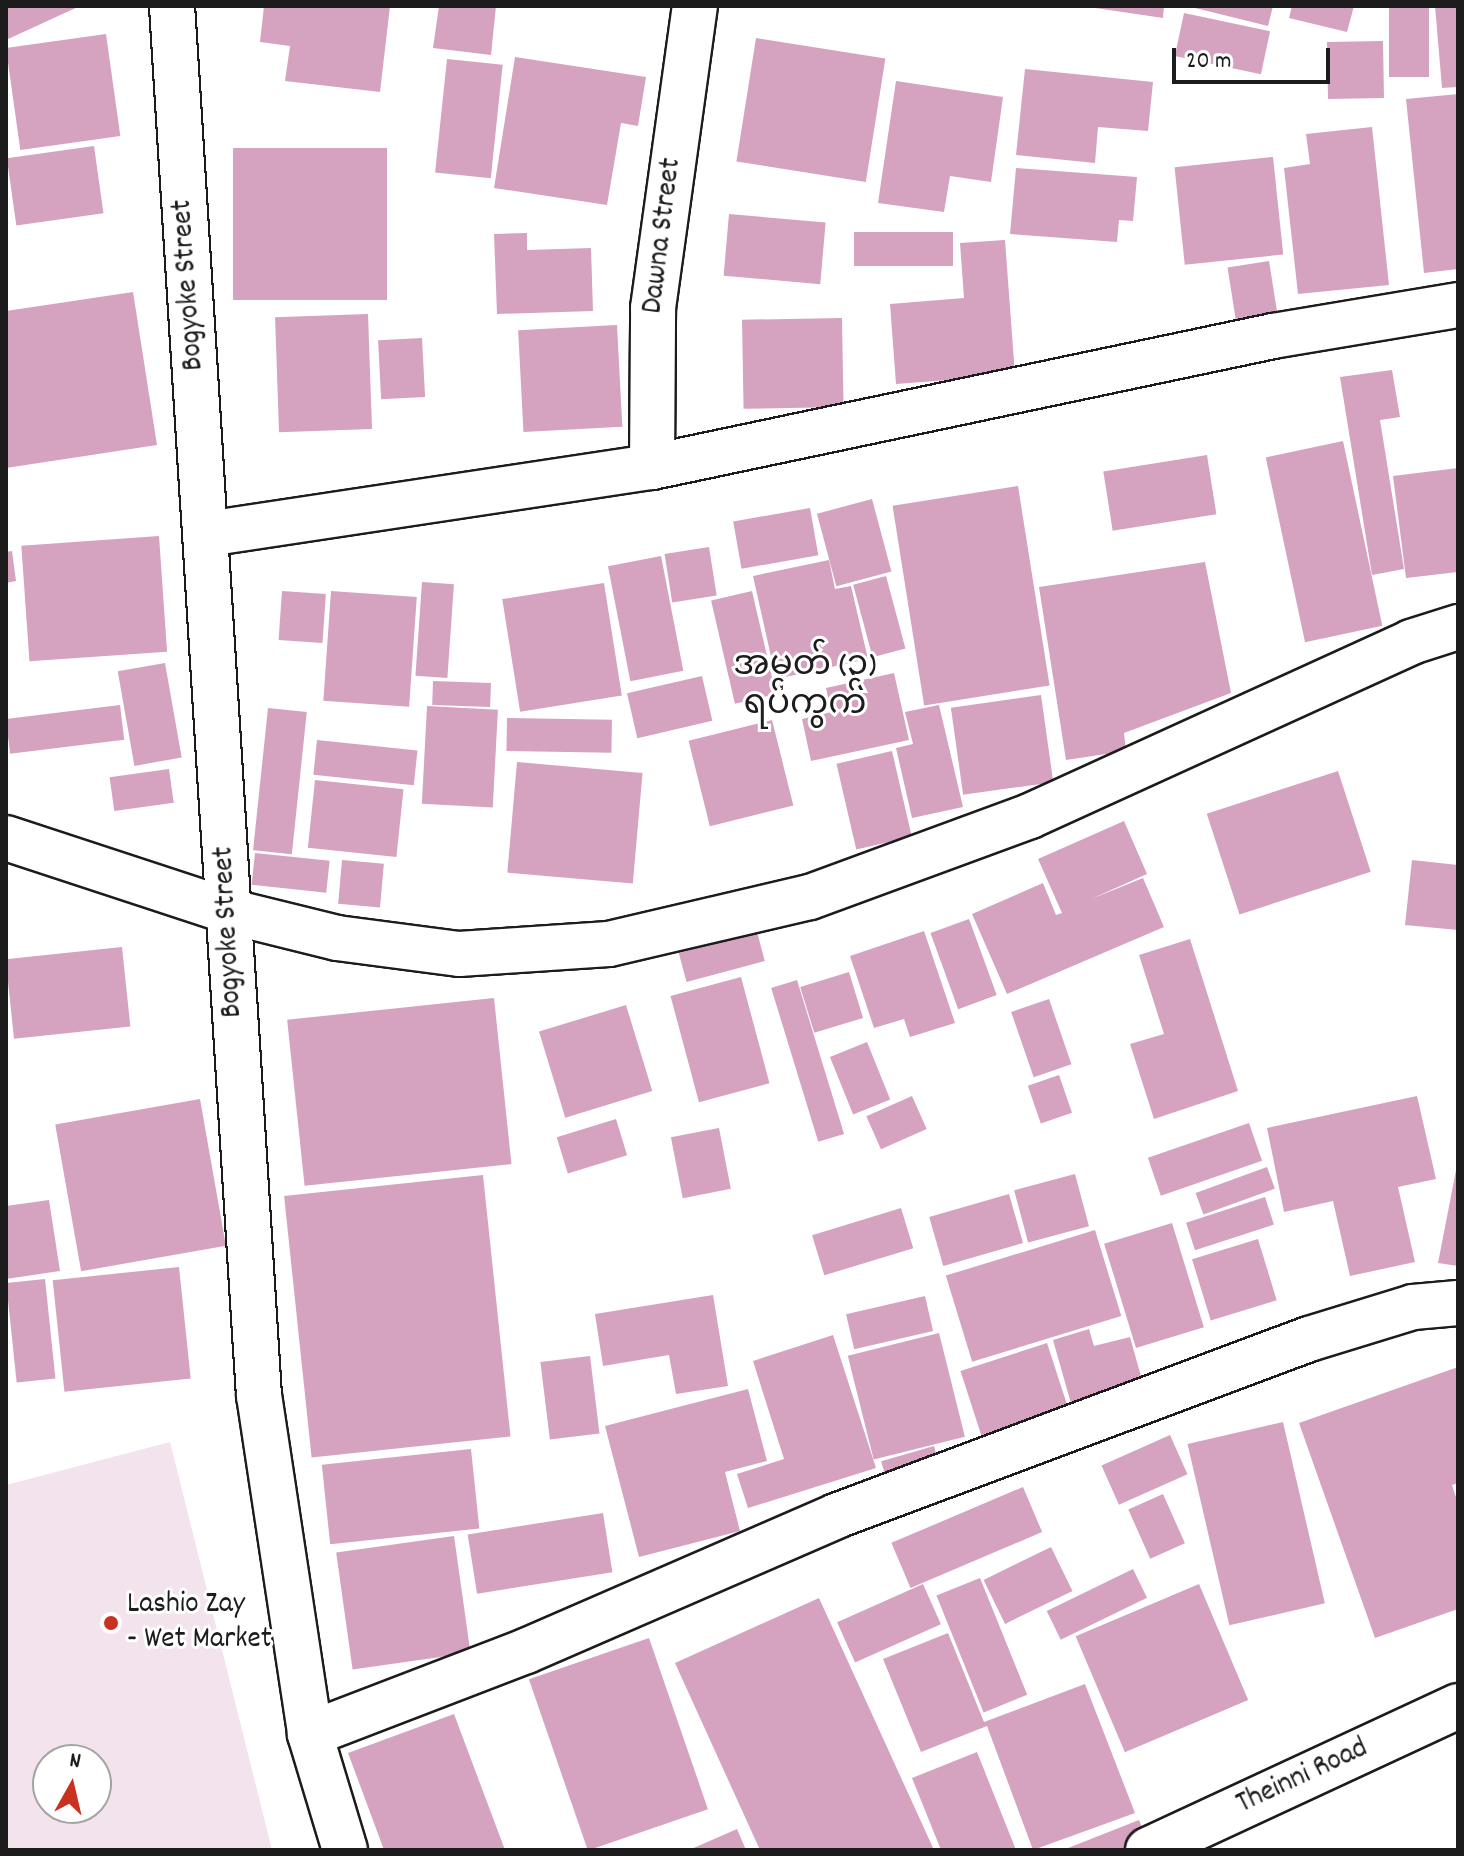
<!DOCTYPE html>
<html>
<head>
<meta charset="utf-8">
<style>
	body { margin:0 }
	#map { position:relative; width:1464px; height:1856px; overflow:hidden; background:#fff; font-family:Dekko,"Noto Sans Myanmar",sans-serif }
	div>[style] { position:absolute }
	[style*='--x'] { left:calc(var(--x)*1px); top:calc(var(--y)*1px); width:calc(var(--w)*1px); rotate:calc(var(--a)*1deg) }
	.built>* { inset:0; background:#f2e3ec }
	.building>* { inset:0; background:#d5a3c0; transform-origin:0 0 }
	.roads { filter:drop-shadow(2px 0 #1c1c1c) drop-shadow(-2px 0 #1c1c1c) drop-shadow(0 2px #1c1c1c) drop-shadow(0 -2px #1c1c1c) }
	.street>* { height:44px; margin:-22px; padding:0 22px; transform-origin:22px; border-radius:22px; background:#fff }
	.secondary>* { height:44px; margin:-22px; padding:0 22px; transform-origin:22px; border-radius:22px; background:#fff }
	.dots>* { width:22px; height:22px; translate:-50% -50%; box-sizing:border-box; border:4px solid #fff; border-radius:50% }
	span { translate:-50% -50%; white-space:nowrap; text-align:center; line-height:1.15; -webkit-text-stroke:6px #fff; paint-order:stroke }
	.street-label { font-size:30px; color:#1c1c1c }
	.poi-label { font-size:30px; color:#1c1c1c }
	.left { translate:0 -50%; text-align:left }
	.quarter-label { font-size:34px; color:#1c1c1c }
	.frame { position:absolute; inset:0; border:8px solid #1c1c1c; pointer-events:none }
	.north { position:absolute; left:32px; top:1744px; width:80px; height:80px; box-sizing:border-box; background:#fff; border:2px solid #a4a4a4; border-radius:50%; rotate:8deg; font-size:22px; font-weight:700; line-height:32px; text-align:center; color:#1c1c1c }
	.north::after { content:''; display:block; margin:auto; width:28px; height:36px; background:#c8321e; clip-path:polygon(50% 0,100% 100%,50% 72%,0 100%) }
	.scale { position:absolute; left:1172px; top:48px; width:158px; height:36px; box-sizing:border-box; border:4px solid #1c1c1c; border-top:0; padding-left:10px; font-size:24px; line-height:28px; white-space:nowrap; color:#1c1c1c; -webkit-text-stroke:6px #fff; paint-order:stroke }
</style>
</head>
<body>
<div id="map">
	<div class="built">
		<div style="clip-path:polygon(evenodd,170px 1442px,272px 1850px,6px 1850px,6px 1485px,170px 1442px,48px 1760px,96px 1760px,96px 1808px,48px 1808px,48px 1760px)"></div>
	</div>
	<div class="building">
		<div style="clip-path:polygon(6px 6px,80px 6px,6px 40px)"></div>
		<div style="clip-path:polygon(264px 6px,390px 6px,380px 92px,285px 81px,290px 46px,260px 42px)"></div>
		<div style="clip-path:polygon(439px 6px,496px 6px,491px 55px,433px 48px)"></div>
		<div style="clip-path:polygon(1082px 6px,1164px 6px,1163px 18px)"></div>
		<div style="clip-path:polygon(1187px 6px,1273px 6px,1268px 26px)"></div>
		<div style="clip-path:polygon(1292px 6px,1354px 6px,1347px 32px,1289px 18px)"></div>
		<div style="left:1389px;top:6px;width:40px;height:71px"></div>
		<div style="clip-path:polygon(1435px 6px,1458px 6px,1458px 87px,1442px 88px)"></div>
		<div style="left:1184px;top:13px;width:88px;height:44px;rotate:12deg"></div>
		<div style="left:106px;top:34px;width:103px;height:101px;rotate:82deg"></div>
		<div style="left:756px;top:38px;width:131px;height:125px;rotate:9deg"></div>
		<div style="left:1383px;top:41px;width:57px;height:56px;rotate:89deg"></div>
		<div style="clip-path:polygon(515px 57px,646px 77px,638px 126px,621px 123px,607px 205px,494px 188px)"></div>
		<div style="left:447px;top:59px;width:56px;height:114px;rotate:6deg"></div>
		<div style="clip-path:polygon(1025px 69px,1153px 82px,1148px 131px,1098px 127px,1095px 163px,1016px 155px)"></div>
		<div style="clip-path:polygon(896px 81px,1003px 97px,991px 182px,950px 176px,944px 212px,878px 203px)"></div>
		<div style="clip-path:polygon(1458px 94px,1458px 269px,1424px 273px,1406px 99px)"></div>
		<div style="clip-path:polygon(1372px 127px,1389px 285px,1298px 294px,1284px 168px,1310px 164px,1306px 134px)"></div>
		<div style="left:94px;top:146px;width:68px;height:88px;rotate:82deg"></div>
		<div style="left:387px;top:148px;width:152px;height:154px;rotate:90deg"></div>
		<div style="left:1273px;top:157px;width:98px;height:99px;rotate:84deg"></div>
		<div style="clip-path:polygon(1016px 168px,1137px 177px,1133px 221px,1119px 220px,1117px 242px,1010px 234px)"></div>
		<div style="left:729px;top:214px;width:97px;height:62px;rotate:5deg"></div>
		<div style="left:854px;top:232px;width:99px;height:34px"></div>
		<div style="clip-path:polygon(527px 233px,527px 250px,591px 248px,593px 311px,497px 314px,494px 234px)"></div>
		<div style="clip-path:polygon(1005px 240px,1015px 375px,896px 384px,890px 304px,964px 298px,960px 243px)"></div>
		<div style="left:1269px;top:261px;width:54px;height:42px;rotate:81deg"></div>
		<div style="clip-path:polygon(133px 292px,157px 445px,6px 468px,6px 311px)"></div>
		<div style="left:368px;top:314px;width:115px;height:93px;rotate:88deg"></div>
		<div style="left:842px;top:318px;width:89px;height:100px;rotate:89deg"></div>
		<div style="left:617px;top:325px;width:102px;height:99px;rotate:87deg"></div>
		<div style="left:422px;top:338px;width:59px;height:44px;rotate:87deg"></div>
		<div style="clip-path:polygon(1392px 370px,1400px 417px,1380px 420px,1404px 569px,1372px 575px,1340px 377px)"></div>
		<div style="left:1343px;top:441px;width:189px;height:79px;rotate:78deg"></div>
		<div style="left:1207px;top:455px;width:60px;height:105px;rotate:81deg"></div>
		<div style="clip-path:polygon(1458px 468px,1458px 572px,1406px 578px,1393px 476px)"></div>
		<div style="left:1018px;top:486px;width:202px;height:127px;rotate:81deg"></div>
		<div style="left:872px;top:499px;width:75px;height:57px;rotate:75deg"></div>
		<div style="left:810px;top:508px;width:48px;height:78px;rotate:80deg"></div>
		<div style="left:159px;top:536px;width:116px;height:138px;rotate:86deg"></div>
		<div style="left:709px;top:547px;width:49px;height:45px;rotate:81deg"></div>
		<div style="clip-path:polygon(12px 551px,16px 581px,6px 583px,6px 552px)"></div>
		<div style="left:661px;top:556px;width:117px;height:54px;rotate:79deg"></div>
		<div style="clip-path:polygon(829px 560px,835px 589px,851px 586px,868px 659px,776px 679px,753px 576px)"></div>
		<div style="clip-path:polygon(1205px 562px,1231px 693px,1124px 733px,1126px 751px,1066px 760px,1039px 587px)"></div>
		<div style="left:886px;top:576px;width:75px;height:34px;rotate:75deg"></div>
		<div style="left:422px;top:582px;width:32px;height:94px;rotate:4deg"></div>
		<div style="left:604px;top:583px;width:114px;height:103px;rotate:81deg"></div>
		<div style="left:282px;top:591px;width:44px;height:49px;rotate:4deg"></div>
		<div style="left:331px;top:591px;width:86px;height:110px;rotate:4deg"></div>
		<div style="left:752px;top:591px;width:106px;height:42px;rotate:77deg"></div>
		<div style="left:165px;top:663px;width:96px;height:48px;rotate:80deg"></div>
		<div style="clip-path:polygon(894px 673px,909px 740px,811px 761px,802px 719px,831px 712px,826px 688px)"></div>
		<div style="left:702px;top:676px;width:46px;height:77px;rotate:77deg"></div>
		<div style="left:433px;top:681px;width:58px;height:24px;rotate:2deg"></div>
		<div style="left:1041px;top:695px;width:88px;height:91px;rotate:82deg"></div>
		<div style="left:120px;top:705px;width:35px;height:115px;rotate:83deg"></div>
		<div style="clip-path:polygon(939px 705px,963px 807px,912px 818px,896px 748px,913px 744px,905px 712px)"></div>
		<div style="left:427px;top:706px;width:71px;height:98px;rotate:3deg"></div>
		<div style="left:268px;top:708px;width:39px;height:143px;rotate:6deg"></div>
		<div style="left:507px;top:718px;width:105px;height:33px;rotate:1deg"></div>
		<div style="left:772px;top:720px;width:88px;height:86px;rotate:76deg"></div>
		<div style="left:317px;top:740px;width:101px;height:35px;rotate:6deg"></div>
		<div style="left:892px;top:751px;width:88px;height:57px;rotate:77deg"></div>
		<div style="left:517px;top:762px;width:126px;height:111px;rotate:5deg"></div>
		<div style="left:169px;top:769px;width:34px;height:60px;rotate:82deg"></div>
		<div style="left:1338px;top:771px;width:106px;height:138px;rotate:72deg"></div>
		<div style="left:315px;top:780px;width:89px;height:68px;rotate:6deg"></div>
		<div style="clip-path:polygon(1124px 821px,1147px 874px,1091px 899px,1143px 878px,1164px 927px,1007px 994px,972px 914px,1043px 883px,1056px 915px,1062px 913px,1038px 859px)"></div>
		<div style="left:255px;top:853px;width:75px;height:32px;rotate:6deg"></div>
		<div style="left:342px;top:860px;width:42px;height:44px;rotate:5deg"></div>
		<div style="clip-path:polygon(1412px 860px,1458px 865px,1458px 930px,1405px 925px)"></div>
		<div style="left:969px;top:919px;width:81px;height:41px;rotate:70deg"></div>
		<div style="clip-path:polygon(924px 931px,955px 1023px,910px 1037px,904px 1019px,874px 1028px,850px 956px)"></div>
		<div style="left:757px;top:932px;width:30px;height:81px;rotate:75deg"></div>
		<div style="clip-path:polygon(1190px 939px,1238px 1091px,1154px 1119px,1130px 1044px,1164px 1034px,1139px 955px)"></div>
		<div style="left:122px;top:947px;width:80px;height:117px;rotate:84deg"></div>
		<div style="left:849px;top:972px;width:48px;height:51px;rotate:73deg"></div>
		<div style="left:741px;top:977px;width:110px;height:73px;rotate:75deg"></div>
		<div style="left:797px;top:980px;width:161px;height:27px;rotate:73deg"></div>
		<div style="left:494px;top:998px;width:167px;height:208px;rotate:84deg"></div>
		<div style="left:1049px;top:999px;width:69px;height:40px;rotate:71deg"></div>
		<div style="left:626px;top:1005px;width:90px;height:91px;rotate:73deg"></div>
		<div style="left:867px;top:1042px;width:62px;height:40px;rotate:68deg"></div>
		<div style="left:1059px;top:1075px;width:40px;height:33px;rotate:71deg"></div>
		<div style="left:912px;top:1096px;width:36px;height:50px;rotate:66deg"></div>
		<div style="clip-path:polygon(1417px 1096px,1436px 1179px,1398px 1187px,1415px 1262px,1350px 1276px,1333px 1201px,1284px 1212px,1267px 1128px)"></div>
		<div style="left:200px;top:1099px;width:149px;height:147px;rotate:80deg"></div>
		<div style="left:616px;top:1119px;width:38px;height:62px;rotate:73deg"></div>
		<div style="left:1249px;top:1123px;width:40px;height:107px;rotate:71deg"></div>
		<div style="left:719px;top:1128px;width:62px;height:49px;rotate:79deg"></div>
		<div style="clip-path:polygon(1458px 1160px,1458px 1266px,1438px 1263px)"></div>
		<div style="left:1267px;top:1167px;width:23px;height:76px;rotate:70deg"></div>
		<div style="left:1075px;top:1174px;width:54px;height:63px;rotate:75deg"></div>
		<div style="left:483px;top:1175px;width:263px;height:200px;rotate:84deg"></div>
		<div style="left:1009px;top:1194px;width:51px;height:83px;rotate:74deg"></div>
		<div style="left:1265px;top:1197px;width:29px;height:83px;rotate:72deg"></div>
		<div style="clip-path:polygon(49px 1200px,60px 1271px,6px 1279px,6px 1206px)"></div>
		<div style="left:901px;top:1208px;width:42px;height:93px;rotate:73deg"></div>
		<div style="left:1172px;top:1223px;width:109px;height:71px;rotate:73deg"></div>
		<div style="left:1095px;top:1230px;width:90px;height:156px;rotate:73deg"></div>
		<div style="left:1258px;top:1239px;width:64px;height:69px;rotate:73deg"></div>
		<div style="left:179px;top:1267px;width:112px;height:127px;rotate:84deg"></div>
		<div style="left:45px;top:1279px;width:100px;height:39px;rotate:84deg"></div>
		<div style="clip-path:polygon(713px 1295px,728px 1386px,676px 1394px,669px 1355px,603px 1366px,595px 1314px)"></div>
		<div style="left:925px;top:1296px;width:36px;height:81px;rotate:77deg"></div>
		<div style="clip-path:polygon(1089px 1329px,1094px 1346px,1130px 1337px,1144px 1387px,1072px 1407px,1053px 1340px)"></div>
		<div style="left:939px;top:1333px;width:107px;height:94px;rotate:76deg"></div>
		<div style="clip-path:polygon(833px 1335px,876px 1468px,748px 1508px,737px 1474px,784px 1459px,753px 1361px)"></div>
		<div style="left:1047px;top:1343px;width:71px;height:91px;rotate:72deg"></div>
		<div style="left:590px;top:1356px;width:78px;height:50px;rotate:83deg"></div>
		<div style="clip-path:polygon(1458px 1367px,1458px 1483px,1452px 1485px,1458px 1503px,1458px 1609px,1375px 1638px,1299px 1423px)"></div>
		<div style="clip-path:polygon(748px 1389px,767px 1461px,725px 1472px,740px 1531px,639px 1557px,605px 1426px)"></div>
		<div style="left:1283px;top:1422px;width:186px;height:98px;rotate:77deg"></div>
		<div style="left:1170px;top:1435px;width:43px;height:75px;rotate:66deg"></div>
		<div style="left:934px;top:1446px;width:29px;height:55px;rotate:74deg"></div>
		<div style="left:471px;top:1449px;width:80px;height:150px;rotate:84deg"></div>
		<div style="left:1023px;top:1487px;width:49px;height:143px;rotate:67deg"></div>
		<div style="left:1163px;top:1494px;width:54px;height:38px;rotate:66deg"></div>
		<div style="left:603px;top:1513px;width:60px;height:137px;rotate:81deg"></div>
		<div style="left:454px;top:1536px;width:118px;height:119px;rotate:82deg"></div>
		<div style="left:1051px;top:1547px;width:49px;height:75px;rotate:64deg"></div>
		<div style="left:1133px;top:1569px;width:32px;height:96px;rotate:64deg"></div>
		<div style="left:980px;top:1578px;width:126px;height:47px;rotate:68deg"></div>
		<div style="left:923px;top:1584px;width:44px;height:94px;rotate:66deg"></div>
		<div style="left:1199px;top:1584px;width:126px;height:134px;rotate:67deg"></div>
		<div style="clip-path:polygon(819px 1598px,934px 1850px,760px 1850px,675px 1663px)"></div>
		<div style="clip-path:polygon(948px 1633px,984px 1722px,1085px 1684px,1135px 1813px,1033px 1850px,987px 1726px,921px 1752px,883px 1659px)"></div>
		<div style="left:649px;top:1638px;width:181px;height:127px;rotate:71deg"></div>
		<div style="clip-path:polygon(454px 1714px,505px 1850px,384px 1850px,348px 1753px)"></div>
		<div style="clip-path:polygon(977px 1752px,1016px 1850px,941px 1850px,912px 1778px)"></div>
		<div style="clip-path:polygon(1139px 1820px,1149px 1845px,1136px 1850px,1063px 1850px)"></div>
		<div style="clip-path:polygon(737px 1829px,746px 1850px,689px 1850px)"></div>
	</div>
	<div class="roads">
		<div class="street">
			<div style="--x:172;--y:6;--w:1392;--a:86.42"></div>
			<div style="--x:259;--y:1395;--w:343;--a:81.4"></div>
			<div style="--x:310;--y:1734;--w:121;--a:73.2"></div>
			<div style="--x:652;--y:467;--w:159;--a:-89.6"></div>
			<div style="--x:653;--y:308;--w:305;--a:-82.1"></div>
			<div style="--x:207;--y:534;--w:450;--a:-8.6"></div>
			<div style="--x:652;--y:467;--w:635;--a:-11.91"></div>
			<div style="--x:1273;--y:336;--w:188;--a:-9.5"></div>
			<div style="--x:6;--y:838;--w:234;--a:18.2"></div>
			<div style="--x:228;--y:911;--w:112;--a:13.9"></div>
			<div style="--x:337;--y:938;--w:123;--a:7.5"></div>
			<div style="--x:459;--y:954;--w:150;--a:-3.8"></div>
			<div style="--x:609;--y:944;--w:206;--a:-13.2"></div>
			<div style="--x:810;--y:897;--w:234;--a:-20.2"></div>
			<div style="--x:1030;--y:816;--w:419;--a:-24.5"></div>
			<div style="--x:1411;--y:642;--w:49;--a:-17.7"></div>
			<div style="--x:310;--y:1734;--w:231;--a:-21"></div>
			<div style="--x:526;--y:1651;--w:338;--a:-23.5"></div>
			<div style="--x:836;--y:1516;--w:505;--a:-20.52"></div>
			<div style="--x:1309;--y:1339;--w:109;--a:-17.1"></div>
			<div style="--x:1413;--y:1307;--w:45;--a:-5.1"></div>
		</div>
		<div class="secondary">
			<div style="--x:1148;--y:1850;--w:342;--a:-24.9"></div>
		</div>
	</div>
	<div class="dots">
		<div style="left:111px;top:1623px;background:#c8321e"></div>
	</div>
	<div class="street-label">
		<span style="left:664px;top:236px;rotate:-83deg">Dawna Street</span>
		<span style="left:190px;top:285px;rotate:-94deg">Bogyoke Street</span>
		<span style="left:230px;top:932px;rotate:-93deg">Bogyoke Street</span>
		<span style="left:1303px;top:1778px;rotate:-25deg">Theinni Road</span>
	</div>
	<div class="poi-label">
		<span class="left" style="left:127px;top:1623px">Lashio Zay<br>- Wet Market</span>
	</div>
	<div class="quarter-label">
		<span style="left:805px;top:687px">အမှတ် (၃)<br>ရပ်ကွက်</span>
	</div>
	<div class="frame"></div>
	<div class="north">N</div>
	<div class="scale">20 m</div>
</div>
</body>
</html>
